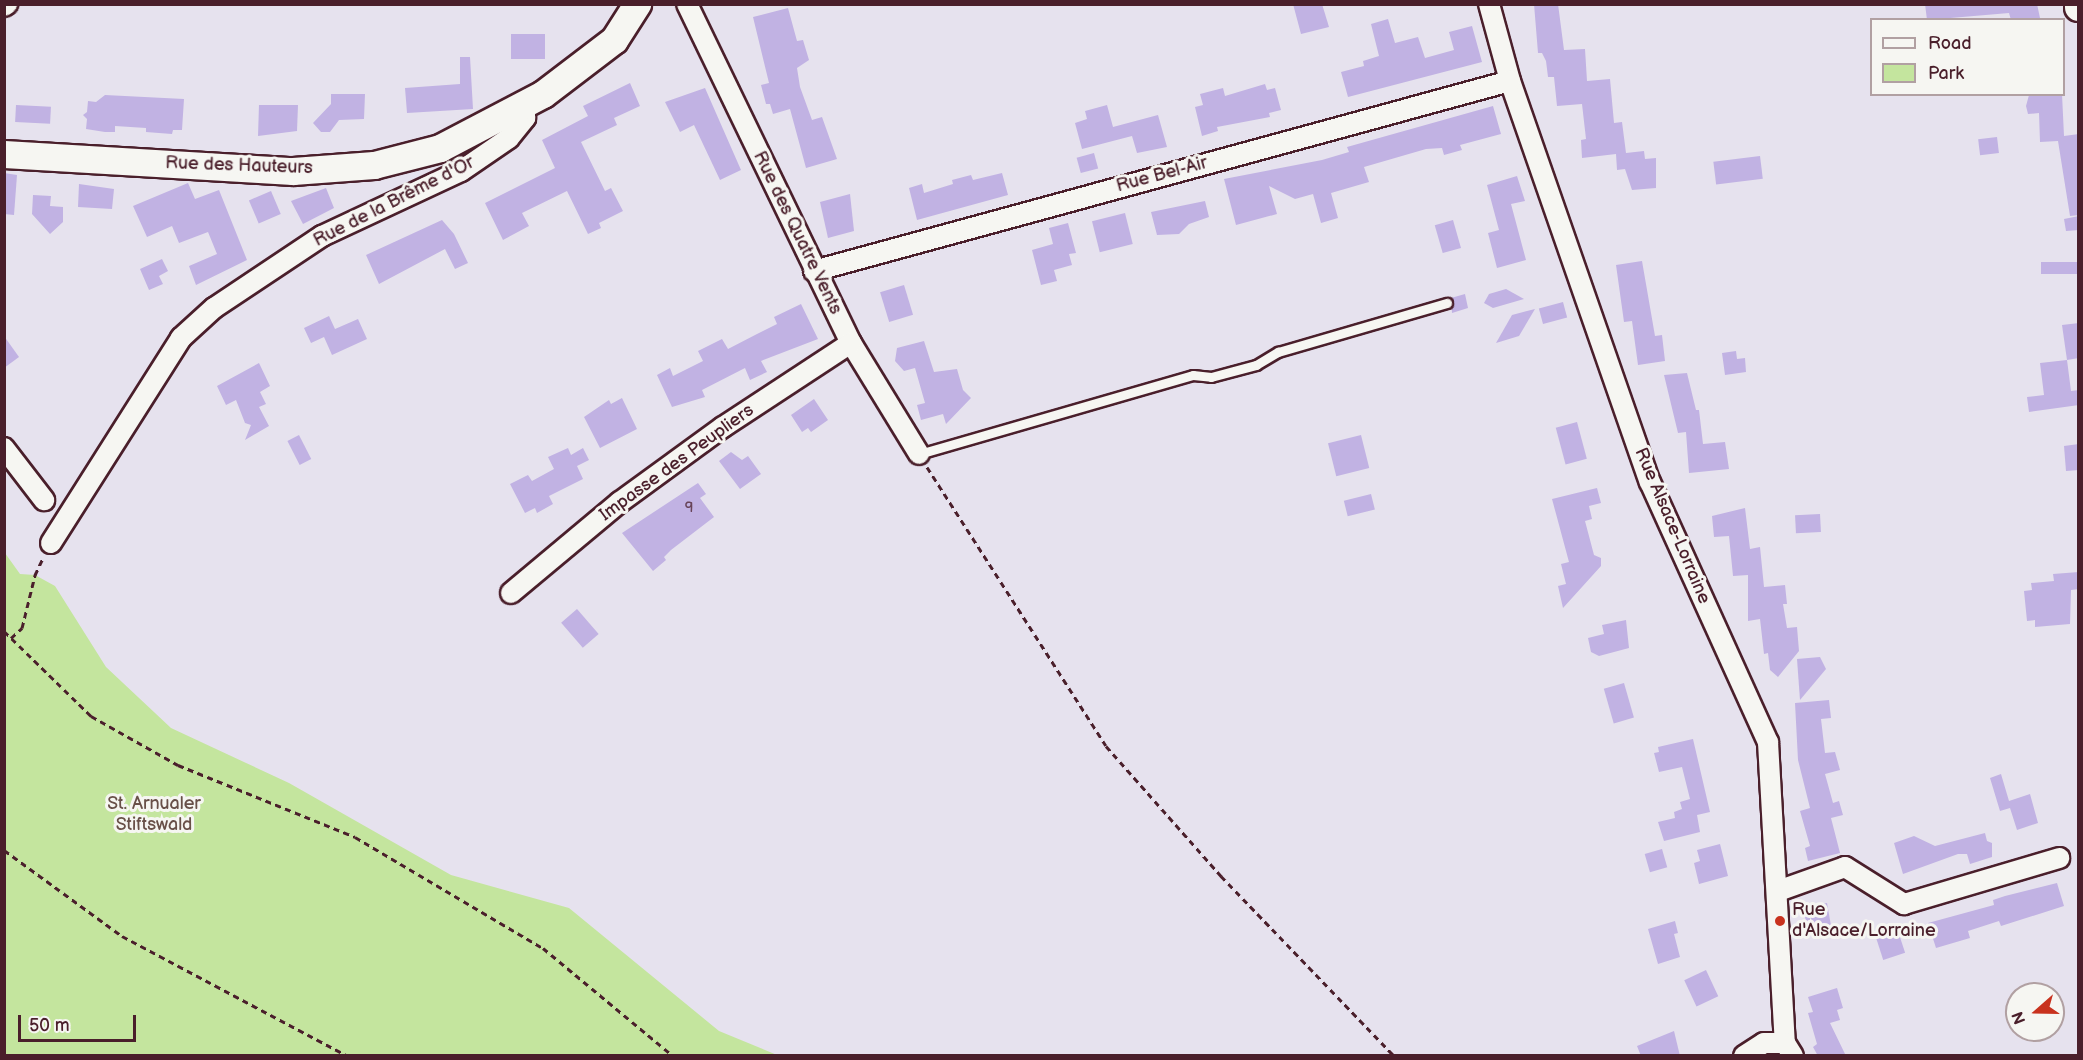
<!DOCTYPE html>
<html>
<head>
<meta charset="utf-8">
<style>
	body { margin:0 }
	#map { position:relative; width:2083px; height:1060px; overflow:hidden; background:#e6e2ee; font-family:"Balsamiq Sans",sans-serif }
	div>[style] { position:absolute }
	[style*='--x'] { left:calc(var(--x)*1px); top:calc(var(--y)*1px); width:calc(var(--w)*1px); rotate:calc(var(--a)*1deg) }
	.green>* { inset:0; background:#c4e59e }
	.building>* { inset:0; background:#c1b2e3; transform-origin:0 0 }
	.path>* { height:3px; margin-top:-1.5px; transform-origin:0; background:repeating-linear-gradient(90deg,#4a1f2b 0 6px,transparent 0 10.5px) }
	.roads { filter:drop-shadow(2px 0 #4a1f2b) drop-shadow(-2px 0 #4a1f2b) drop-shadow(0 2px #4a1f2b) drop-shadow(0 -2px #4a1f2b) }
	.lane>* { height:9px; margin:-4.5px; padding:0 4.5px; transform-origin:4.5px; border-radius:4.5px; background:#f6f6f2 }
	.street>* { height:20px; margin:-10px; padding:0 10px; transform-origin:10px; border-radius:10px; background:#f6f6f2 }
	.secondary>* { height:27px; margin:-13.5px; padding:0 13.5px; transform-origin:13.5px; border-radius:13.5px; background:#f6f6f2 }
	.dots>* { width:16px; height:16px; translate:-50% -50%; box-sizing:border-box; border:3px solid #f6f6f2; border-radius:50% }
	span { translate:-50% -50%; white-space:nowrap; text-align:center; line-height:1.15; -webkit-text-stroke:6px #f6f6f2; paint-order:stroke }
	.number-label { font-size:15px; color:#684459 }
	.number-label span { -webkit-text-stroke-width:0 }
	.street-label { font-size:18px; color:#4a1f2b }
	.park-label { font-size:18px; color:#685048 }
	.poi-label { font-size:18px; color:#4a1f2b }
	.left { translate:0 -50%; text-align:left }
	.frame { position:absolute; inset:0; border:6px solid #4a1f2b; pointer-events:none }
	.legend { position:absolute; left:1870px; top:18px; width:195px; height:78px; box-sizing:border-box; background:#f6f6f2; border:2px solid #b1a0a2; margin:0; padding:8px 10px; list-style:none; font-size:18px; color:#4a1f2b }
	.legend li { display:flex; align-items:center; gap:12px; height:30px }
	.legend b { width:30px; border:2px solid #b1a0a2 }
	.north { position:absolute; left:2005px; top:982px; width:60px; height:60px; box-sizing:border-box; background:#f6f6f2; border:2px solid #b1a0a2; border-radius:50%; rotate:250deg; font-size:16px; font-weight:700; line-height:24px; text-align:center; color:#4a1f2b }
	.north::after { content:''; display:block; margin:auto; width:21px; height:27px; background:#c8321e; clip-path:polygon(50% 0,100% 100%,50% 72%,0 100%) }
	.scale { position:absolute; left:18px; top:1015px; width:118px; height:27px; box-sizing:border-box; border:3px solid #4a1f2b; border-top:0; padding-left:8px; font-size:18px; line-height:21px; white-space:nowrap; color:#4a1f2b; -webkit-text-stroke:4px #f6f6f2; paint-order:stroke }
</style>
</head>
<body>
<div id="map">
	<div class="green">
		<div style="clip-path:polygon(5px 553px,20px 574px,35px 575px,55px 586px,106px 667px,171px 728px,289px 783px,451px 875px,569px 908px,719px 1031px,777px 1055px,5px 1055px)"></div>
	</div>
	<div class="building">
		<div style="clip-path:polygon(1293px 4px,1322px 4px,1329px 27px,1301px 34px)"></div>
		<div style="clip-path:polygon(1534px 4px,1558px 4px,1564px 50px,1585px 49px,1587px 81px,1610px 79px,1614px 123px,1622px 122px,1626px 153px,1644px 151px,1645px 159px,1656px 158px,1656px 188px,1632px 190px,1625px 169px,1617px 170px,1616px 154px,1582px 158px,1581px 140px,1586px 139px,1582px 104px,1557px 106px,1554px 77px,1548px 77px,1546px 61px,1542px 53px,1538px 53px)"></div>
		<div style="clip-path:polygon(1925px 4px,2037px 4px,2040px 18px,2011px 20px,2009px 13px,1927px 20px)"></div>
		<div style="clip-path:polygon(788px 8px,797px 41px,803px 40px,809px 60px,797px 68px,800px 87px,812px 120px,822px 117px,837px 159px,806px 168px,790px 109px,773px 114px,770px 104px,766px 104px,761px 85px,769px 83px,753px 17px)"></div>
		<div style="clip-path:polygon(1388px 19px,1395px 43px,1418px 37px,1425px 58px,1454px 50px,1449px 32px,1472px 26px,1482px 62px,1348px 97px,1341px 72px,1364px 66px,1363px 61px,1379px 56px,1371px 24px)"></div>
		<div style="left:511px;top:34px;width:34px;height:25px"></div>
		<div style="clip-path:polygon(460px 57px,470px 57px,473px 109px,407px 113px,405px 88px,460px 84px)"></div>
		<div style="clip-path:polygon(630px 83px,640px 106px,614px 118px,617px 125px,581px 142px,605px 191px,611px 188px,623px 211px,599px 223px,601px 228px,588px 234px,567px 191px,522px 213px,529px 226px,503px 240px,485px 203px,555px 168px,542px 140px,588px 116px,583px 106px)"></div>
		<div style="clip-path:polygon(1265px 84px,1267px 90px,1275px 88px,1281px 110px,1269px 113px,1270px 117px,1217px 127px,1218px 131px,1202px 136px,1195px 107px,1203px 105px,1200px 94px,1223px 88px,1225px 96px)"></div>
		<div style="clip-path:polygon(705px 88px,741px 170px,720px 180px,694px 125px,680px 132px,665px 102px)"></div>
		<div style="clip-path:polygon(331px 94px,365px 94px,364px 119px,339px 120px,330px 132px,321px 132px,313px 123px,331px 104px)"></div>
		<div style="clip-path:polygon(2062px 94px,2064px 136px,2079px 134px,2079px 215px,2070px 216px,2058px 141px,2040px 142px,2039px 113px,2028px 114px,2026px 106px,2029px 95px)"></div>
		<div style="clip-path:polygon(105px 95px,184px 99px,182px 130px,173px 130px,172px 134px,146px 132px,146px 128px,115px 126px,115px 132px,105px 132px,86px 129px,87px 119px,83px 115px,87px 112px,88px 101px,96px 102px)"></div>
		<div style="left:16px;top:105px;width:35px;height:17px;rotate:3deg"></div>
		<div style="clip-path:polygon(259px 105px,298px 105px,297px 131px,258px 136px)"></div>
		<div style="clip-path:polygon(1107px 105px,1113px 127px,1158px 115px,1167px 147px,1137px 153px,1132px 136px,1082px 149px,1075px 123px,1087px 119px,1085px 111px)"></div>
		<div style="clip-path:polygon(1493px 106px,1501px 134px,1460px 145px,1462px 150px,1444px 155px,1442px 148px,1426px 149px,1364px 167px,1369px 182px,1331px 193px,1338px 218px,1321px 223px,1313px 194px,1295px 199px,1269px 186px,1277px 214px,1236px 225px,1224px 179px,1322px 160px,1349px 152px,1347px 147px)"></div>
		<div style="left:1997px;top:137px;width:16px;height:19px;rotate:83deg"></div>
		<div style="left:1094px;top:153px;width:16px;height:18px;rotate:75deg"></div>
		<div style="left:1760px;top:156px;width:23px;height:47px;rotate:83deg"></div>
		<div style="clip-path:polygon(4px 173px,17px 175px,14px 215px,4px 214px)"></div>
		<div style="clip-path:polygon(1002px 173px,1008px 195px,917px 220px,909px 188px,922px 184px,924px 193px,953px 184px,952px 180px,971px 175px,973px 180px)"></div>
		<div style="clip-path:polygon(1517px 176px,1525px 201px,1511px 204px,1526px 260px,1497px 268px,1488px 233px,1499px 230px,1487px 185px)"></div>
		<div style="clip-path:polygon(188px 183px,195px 199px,219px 190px,247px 260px,196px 285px,189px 266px,217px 254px,208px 232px,179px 243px,172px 226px,147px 237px,133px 206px)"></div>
		<div style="clip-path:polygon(79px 184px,114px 189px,112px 209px,78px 207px)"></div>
		<div style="clip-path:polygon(326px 188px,334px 208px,303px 224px,291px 201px)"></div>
		<div style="left:271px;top:191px;width:25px;height:24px;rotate:67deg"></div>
		<div style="clip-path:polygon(850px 194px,854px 231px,828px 238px,820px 202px)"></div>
		<div style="clip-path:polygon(33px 195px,51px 196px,50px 206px,63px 207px,63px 222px,50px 234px,32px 214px)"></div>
		<div style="clip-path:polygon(1205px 201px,1209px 217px,1189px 224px,1179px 234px,1157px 235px,1151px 212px)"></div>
		<div style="left:1125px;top:213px;width:32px;height:34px;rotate:76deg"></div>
		<div style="clip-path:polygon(2079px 216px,2079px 230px,2066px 231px,2064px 219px)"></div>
		<div style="clip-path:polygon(442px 220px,454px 234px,468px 263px,455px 269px,445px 249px,379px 284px,366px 255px)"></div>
		<div style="left:1453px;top:220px;width:29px;height:19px;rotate:74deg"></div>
		<div style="clip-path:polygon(1068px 223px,1076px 253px,1069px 254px,1072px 265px,1054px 270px,1057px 281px,1041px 285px,1032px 250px,1053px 244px,1049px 228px)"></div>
		<div style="clip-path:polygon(162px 259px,168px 271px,159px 276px,163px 284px,149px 290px,140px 269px)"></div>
		<div style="clip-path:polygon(1642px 261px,1655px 336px,1662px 335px,1665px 361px,1638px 365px,1632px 321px,1624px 322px,1616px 265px)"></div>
		<div style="left:2079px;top:262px;width:12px;height:38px;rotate:90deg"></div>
		<div style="left:904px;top:285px;width:31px;height:25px;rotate:73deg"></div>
		<div style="clip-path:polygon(1506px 289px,1524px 299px,1493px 308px,1484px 303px,1489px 294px)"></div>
		<div style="clip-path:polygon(1465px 294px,1468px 308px,1452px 313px,1451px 298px)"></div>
		<div style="left:1563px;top:302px;width:16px;height:25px;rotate:75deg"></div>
		<div style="clip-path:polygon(801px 304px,818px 339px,761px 361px,767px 372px,750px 380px,745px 368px,702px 390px,705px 397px,672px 407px,657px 375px,670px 368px,673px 376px,703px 361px,698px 351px,722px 339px,728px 349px,757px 334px,777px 324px,774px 317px)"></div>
		<div style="clip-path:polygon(1535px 309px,1519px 336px,1496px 343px,1512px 315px)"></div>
		<div style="clip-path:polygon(329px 316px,335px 329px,358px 319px,367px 339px,332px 355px,324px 337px,311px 343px,304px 328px)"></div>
		<div style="clip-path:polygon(2079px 323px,2079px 358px,2067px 360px,2062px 325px)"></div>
		<div style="clip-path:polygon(4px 336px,19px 357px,4px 368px)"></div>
		<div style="clip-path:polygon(924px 341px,934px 372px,957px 369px,963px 390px,971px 398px,946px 424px,943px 414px,921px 420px,917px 405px,925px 403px,915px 368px,904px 371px,895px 361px,897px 348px)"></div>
		<div style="clip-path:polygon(1736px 351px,1737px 359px,1745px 358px,1746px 372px,1725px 375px,1722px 353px)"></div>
		<div style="clip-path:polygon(2067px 360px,2071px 391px,2079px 390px,2079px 405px,2029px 412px,2027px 397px,2044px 395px,2040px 363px)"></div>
		<div style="clip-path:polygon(259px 363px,270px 386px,260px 392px,266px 404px,259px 407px,269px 426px,245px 440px,251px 425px,245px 423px,236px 400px,226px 405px,217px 386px)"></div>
		<div style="clip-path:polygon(1687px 373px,1696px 410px,1699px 410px,1703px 444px,1725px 442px,1729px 469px,1689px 473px,1686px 432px,1678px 433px,1664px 375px)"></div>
		<div style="clip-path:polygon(622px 398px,637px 429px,600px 448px,584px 417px,609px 400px,611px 404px)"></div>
		<div style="clip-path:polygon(814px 399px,828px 420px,811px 432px,808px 428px,802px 432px,791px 415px)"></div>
		<div style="left:1577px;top:422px;width:38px;height:22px;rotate:75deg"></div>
		<div style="left:299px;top:435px;width:27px;height:13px;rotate:63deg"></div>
		<div style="left:1361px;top:435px;width:34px;height:34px;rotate:76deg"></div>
		<div style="clip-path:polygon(2079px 444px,2079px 470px,2066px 471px,2064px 446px)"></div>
		<div style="clip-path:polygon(568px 448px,571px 455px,583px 448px,589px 460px,577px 466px,583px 479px,549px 496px,553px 504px,537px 513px,535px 508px,525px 513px,510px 484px,528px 475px,532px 481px,554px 469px,548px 457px)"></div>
		<div style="clip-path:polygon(731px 452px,742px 460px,748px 456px,761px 474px,740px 489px,719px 461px)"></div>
		<div style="clip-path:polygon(698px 483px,706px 494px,700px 498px,714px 517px,671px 550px,664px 557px,666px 560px,653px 571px,622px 533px)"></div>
		<div style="clip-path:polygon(1597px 488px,1601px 503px,1589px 506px,1592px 519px,1585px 521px,1594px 555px,1601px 558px,1601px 566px,1563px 608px,1558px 586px,1566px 584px,1561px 564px,1569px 562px,1552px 499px)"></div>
		<div style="left:1371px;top:494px;width:16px;height:28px;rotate:76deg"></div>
		<div style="clip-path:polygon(1745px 508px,1750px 549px,1760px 547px,1764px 587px,1785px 585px,1787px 604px,1783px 604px,1787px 628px,1797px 627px,1799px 651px,1778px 677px,1770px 670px,1768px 653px,1764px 654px,1760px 619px,1748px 621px,1748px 575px,1733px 576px,1729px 536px,1714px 537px,1712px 516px)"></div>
		<div style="left:1820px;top:514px;width:18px;height:25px;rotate:87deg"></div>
		<div style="clip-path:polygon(2079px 572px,2079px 589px,2071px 590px,2070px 624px,2035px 627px,2035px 620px,2027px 621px,2024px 591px,2032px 590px,2031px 583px,2054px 581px,2053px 574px)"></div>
		<div style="left:577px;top:609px;width:33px;height:21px;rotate:49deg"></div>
		<div style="clip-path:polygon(1626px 620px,1629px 648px,1599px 656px,1591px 652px,1588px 638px,1604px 634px,1602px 625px)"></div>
		<div style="clip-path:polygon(1820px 657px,1826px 669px,1800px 700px,1797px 659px)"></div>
		<div style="left:1624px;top:683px;width:36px;height:21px;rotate:74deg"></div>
		<div style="clip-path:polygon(1829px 700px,1831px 718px,1821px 719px,1825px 753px,1835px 752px,1840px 770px,1825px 774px,1833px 803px,1839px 801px,1843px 815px,1831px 818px,1840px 853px,1808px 861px,1805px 848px,1810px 846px,1800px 811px,1810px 808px,1798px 760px,1795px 703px)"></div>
		<div style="clip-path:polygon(1693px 739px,1710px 812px,1697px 815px,1700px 832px,1664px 841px,1658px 822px,1675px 818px,1674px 812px,1682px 809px,1680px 802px,1690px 799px,1682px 767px,1659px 772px,1654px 753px,1659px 752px,1658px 747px)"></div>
		<div style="clip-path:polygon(2001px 774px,2009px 801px,2030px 794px,2038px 823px,2017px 830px,2010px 808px,2000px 811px,1990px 778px)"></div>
		<div style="clip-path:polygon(1985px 833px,1987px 841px,1992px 843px,1992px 857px,1970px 864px,1967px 854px,1958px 854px,1903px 874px,1894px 843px,1914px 836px,1935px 846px)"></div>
		<div style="clip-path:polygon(1720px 844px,1728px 876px,1699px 884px,1694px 863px,1700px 861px,1697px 850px)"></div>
		<div style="left:1662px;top:849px;width:19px;height:18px;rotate:74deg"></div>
		<div style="clip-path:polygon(2057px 883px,2064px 906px,2001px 926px,1999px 921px,1968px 931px,1970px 938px,1936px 948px,1928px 923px,1994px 905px,1993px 900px,2005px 896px)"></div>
		<div style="left:1827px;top:903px;width:28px;height:24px;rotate:80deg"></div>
		<div style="clip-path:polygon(1675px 921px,1678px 933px,1674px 934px,1680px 957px,1658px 964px,1648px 929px)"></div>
		<div style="left:1898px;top:931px;width:23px;height:23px;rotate:72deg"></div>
		<div style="left:1706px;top:970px;width:29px;height:24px;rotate:65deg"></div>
		<div style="clip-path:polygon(1837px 988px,1843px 1008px,1837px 1010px,1840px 1020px,1830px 1023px,1846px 1056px,1818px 1056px,1813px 1047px,1817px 1044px,1808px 1013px,1813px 1012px,1808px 997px)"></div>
		<div style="clip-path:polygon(1674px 1031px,1680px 1056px,1641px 1056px,1637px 1046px)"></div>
	</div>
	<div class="path">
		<div style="--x:927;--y:467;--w:331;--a:57.3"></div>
		<div style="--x:1106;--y:746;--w:174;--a:48.5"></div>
		<div style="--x:1221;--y:876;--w:250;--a:46.1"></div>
		<div style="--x:4;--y:631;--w:122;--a:44.3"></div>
		<div style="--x:91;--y:716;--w:100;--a:29.4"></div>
		<div style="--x:178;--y:765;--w:191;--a:22.1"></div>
		<div style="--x:355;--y:837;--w:218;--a:30.6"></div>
		<div style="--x:543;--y:948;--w:169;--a:39.7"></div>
		<div style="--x:11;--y:638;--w:15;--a:-42"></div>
		<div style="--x:22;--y:628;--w:55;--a:-76.2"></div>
		<div style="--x:35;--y:575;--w:19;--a:-65"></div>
		<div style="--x:4;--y:850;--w:146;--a:36.1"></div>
		<div style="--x:122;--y:936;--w:256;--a:28"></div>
	</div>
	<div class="roads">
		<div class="lane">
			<div style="--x:919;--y:454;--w:285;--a:-16.1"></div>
			<div style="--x:1193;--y:375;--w:18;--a:6"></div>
			<div style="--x:1211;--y:377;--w:47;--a:-14.9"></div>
			<div style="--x:1256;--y:365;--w:26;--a:-31"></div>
			<div style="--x:1278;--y:352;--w:176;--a:-16.2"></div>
		</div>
		<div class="street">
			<div style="--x:687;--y:4;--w:377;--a:64.2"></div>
			<div style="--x:851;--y:343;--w:130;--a:58.5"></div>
			<div style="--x:1489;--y:4;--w:80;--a:74.7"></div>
			<div style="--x:1510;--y:81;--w:425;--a:70.8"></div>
			<div style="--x:1650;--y:482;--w:286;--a:65.6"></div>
			<div style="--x:1768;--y:742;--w:301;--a:86.8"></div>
			<div style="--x:1785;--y:1043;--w:15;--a:58"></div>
			<div style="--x:4;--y:6;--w:4;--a:-34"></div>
			<div style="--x:814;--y:271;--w:721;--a:-15.27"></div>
			<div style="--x:4;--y:448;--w:66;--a:52.4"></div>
			<div style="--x:51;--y:543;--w:243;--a:-57.6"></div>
			<div style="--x:181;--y:338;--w:45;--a:-42.3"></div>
			<div style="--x:214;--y:308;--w:130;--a:-33.7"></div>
			<div style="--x:322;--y:236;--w:153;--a:-25.1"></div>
			<div style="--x:461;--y:171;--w:58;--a:-34.5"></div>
			<div style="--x:509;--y:138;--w:26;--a:-51"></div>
			<div style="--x:525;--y:118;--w:15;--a:-90"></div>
			<div style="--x:511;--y:593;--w:142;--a:-39.9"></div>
			<div style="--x:620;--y:502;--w:127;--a:-36.1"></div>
			<div style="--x:723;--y:427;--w:153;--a:-33.3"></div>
			<div style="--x:1778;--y:891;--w:71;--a:-19.7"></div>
			<div style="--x:1845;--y:867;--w:70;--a:32.1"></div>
			<div style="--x:1904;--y:904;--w:162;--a:-16.5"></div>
			<div style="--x:1744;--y:1056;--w:24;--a:-33"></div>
			<div style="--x:1764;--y:1043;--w:21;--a:0"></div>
		</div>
		<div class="secondary">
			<div style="--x:2078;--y:4;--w:3;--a:90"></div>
			<div style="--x:4;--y:154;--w:289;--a:3.4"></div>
			<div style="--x:293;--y:171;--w:81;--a:-4.2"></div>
			<div style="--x:374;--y:165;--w:68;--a:-14.4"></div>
			<div style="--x:440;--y:148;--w:116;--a:-27.7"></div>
			<div style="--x:543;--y:94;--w:89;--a:-37.3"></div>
			<div style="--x:614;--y:40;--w:43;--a:-57.4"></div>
		</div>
	</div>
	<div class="dots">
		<div style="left:1780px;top:921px;background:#c8321e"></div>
	</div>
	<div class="number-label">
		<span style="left:689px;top:508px">9</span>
	</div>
	<div class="street-label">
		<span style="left:239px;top:166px;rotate:2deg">Rue des Hauteurs</span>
		<span style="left:1162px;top:175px;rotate:-15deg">Rue Bel-Air</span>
		<span style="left:394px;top:202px;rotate:-27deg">Rue de la Brême d'Or</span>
		<span style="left:797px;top:233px;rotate:64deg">Rue des Quatre Vents</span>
		<span style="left:677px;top:463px;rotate:-36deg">Impasse des Peupliers</span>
		<span style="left:1672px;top:526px;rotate:67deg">Rue Alsace-Lorraine</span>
	</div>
	<div class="park-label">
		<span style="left:154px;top:815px">St. Arnualer<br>Stiftswald</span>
	</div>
	<div class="poi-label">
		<span class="left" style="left:1792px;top:921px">Rue<br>d'Alsace/Lorraine</span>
	</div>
	<div class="frame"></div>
	<ul class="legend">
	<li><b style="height:8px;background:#f6f6f2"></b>Road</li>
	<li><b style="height:16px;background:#c4e59e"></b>Park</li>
	</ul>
	<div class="north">N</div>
	<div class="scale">50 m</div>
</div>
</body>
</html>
